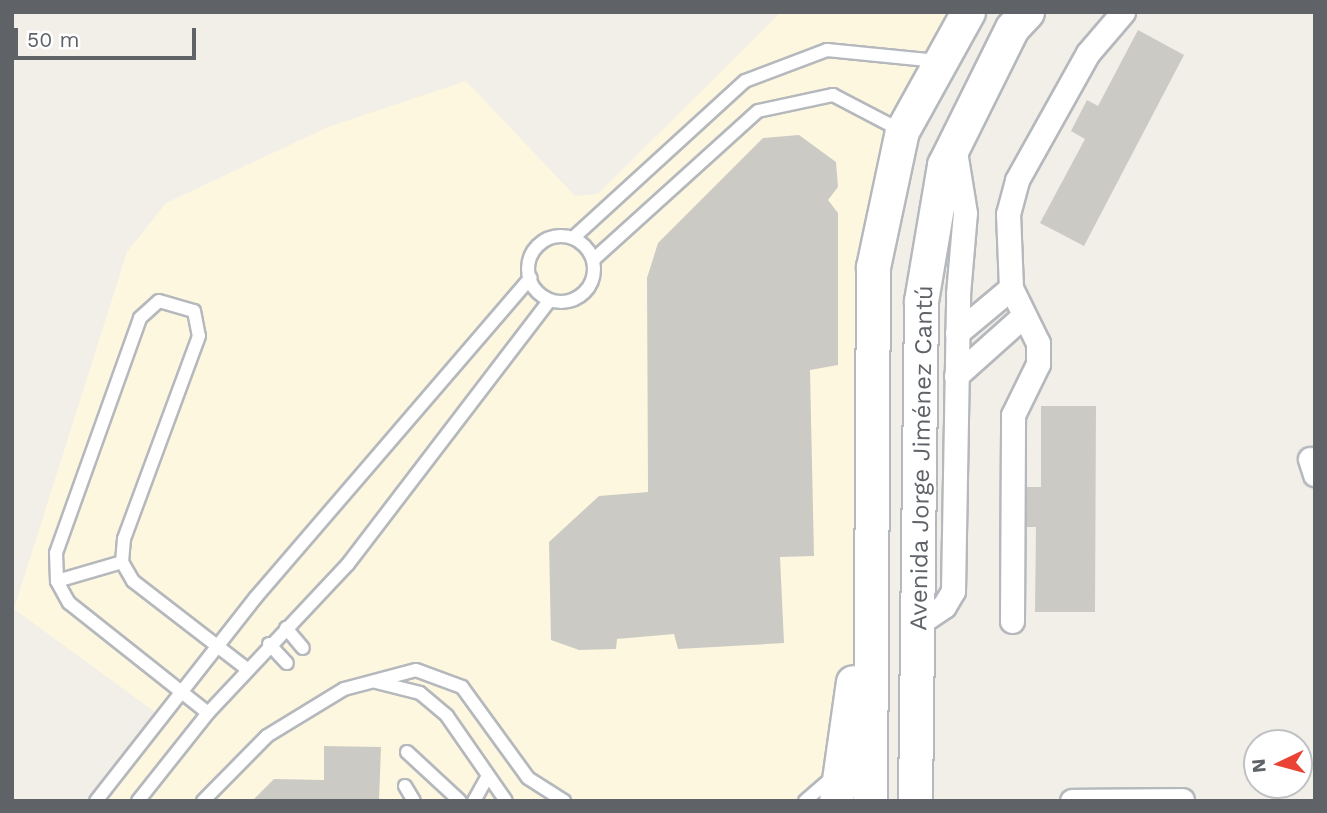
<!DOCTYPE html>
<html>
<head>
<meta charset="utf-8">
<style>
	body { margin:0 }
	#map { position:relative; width:1327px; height:813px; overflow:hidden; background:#f1efe8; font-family:"Work Sans",sans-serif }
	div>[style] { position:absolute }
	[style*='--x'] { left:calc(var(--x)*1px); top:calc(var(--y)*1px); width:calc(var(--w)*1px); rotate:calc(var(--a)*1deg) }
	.commercial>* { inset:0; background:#fef7e0 }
	.building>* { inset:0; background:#cccac5 }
	.roads { filter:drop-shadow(2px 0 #b5b8bc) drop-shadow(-2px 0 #b5b8bc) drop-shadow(0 2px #b5b8bc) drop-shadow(0 -2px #b5b8bc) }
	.lane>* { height:12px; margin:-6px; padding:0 6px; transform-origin:6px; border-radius:6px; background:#fff }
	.lane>.ring { margin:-6px; padding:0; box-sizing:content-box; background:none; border:12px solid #fff; border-radius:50% }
	.street>* { height:23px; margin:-11.5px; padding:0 11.5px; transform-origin:11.5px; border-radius:11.5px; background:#fff }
	.secondary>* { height:33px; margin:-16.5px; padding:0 16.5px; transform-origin:16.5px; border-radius:16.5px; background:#fff }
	span { translate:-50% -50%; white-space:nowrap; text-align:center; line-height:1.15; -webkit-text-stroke:5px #fff; paint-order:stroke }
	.street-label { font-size:24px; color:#5f6368 }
	.frame { position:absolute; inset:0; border:14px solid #5f6368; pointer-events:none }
	.north { position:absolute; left:1243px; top:729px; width:70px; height:70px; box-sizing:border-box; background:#fff; border:2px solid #bfc1c3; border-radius:50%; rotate:265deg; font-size:19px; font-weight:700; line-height:28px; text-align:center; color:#5f6368 }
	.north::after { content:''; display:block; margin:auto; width:24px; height:32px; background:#ea4335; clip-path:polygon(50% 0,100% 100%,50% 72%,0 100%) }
	.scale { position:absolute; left:14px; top:28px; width:182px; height:32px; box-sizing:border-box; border:4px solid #5f6368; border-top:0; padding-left:9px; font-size:21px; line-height:24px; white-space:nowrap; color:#5f6368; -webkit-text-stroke:5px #fff; paint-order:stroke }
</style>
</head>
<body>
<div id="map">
	<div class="commercial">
		<div style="clip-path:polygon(781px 12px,955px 12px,873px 267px,870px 558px,836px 801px,96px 801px,162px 717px,14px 609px,127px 252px,166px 203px,328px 127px,466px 81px,575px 196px,598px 194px)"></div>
	</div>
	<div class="building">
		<div style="clip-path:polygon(1138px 30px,1184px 55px,1084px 246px,1040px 223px,1085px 139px,1071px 131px,1087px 100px,1098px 106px)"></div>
		<div style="clip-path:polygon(799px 135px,836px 162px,838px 187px,828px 200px,838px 213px,838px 365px,810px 370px,814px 556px,780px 557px,784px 643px,678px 649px,674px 634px,617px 639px,616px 649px,579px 650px,551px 640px,549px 542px,599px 496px,648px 492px,647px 278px,658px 243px,763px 138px)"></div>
		<div style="clip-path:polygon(1041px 406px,1096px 406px,1095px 612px,1035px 612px,1036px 527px,1023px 527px,1024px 487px,1041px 487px)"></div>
		<div style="clip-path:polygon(324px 746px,381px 747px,379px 801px,252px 801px,274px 779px,324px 780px)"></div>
	</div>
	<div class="roads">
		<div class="lane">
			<div class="ring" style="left:528px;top:236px;width:54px;height:54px"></div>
			<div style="--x:573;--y:238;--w:233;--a:-42.4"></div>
			<div style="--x:745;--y:81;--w:88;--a:-20.7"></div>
			<div style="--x:827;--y:50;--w:111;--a:5.7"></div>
			<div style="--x:593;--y:260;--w:222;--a:-42.1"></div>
			<div style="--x:758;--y:111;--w:77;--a:-12"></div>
			<div style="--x:833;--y:95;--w:78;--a:27.6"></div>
			<div style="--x:57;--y:581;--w:68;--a:-16.3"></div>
			<div style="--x:286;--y:628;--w:26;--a:50"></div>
			<div style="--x:269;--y:644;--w:26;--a:47"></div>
			<div style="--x:376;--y:682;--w:45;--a:14"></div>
			<div style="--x:420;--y:693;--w:35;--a:40"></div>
			<div style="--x:447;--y:716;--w:103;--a:55.2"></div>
			<div style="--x:208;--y:713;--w:177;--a:-141.6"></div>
			<div style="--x:69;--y:603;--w:25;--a:-119"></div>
			<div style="--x:57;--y:581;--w:28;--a:-92"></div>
			<div style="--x:56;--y:553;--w:250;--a:-70.3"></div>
			<div style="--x:140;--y:318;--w:25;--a:-42"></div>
			<div style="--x:159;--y:301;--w:36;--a:16"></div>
			<div style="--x:194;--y:311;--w:25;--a:79"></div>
			<div style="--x:199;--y:336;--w:216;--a:110.3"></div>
			<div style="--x:124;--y:539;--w:23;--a:95"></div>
			<div style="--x:122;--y:562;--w:22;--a:60"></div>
			<div style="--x:133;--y:581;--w:144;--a:37.7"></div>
			<div style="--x:407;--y:752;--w:72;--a:42.8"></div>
			<div style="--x:405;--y:786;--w:17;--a:59"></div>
			<div style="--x:96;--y:801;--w:259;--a:-51.9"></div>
			<div style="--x:256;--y:597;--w:421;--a:-49.3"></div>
			<div style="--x:138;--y:801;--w:112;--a:-51.5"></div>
			<div style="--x:208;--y:713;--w:204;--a:-46.8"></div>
			<div style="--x:348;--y:564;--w:332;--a:-52.6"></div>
			<div style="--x:203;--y:801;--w:91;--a:-45.4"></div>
			<div style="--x:267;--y:736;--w:90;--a:-31.4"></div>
			<div style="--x:344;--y:689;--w:74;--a:-14.8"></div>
			<div style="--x:416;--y:670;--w:49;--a:20.3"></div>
			<div style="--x:462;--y:687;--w:112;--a:54"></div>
			<div style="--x:528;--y:778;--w:43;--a:32.6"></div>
			<div style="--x:474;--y:801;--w:29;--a:-61"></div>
			<div style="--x:805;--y:801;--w:38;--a:-41"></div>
		</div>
		<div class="street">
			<div style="--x:957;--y:333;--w:70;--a:-39.8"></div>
			<div style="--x:956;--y:376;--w:90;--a:-41.8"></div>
			<div style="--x:1310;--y:459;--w:16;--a:72"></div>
			<div style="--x:1012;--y:621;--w:206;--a:-89.7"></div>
			<div style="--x:1013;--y:415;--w:57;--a:-63.9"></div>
			<div style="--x:1038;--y:364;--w:21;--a:-90"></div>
			<div style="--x:1038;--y:343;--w:61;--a:-116.1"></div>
			<div style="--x:1011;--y:288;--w:74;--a:-92.3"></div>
			<div style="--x:1008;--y:214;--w:35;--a:-75"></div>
			<div style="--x:1017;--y:180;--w:145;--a:-60.8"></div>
			<div style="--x:1088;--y:53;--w:54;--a:-49.5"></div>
			<div style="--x:919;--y:623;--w:30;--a:-34"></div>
			<div style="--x:944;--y:606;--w:17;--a:-59"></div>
			<div style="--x:953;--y:591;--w:297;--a:-89"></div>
			<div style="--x:958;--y:294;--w:81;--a:-85.1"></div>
			<div style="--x:965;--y:213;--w:69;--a:-99.2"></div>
			<div style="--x:1072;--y:801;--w:110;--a:-0.5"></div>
		</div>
		<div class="secondary">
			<div style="--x:836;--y:801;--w:120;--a:-81.9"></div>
			<div style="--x:870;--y:801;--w:534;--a:-89.68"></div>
			<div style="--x:873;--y:267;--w:139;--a:-78"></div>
			<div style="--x:902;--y:131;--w:136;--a:-61"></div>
			<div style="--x:915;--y:801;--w:500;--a:-89.31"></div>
			<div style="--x:921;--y:301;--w:138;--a:-80.4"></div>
			<div style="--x:944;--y:165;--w:153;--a:-63.6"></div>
			<div style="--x:1012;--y:28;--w:22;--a:-47"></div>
		</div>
	</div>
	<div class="street-label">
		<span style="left:922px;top:458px;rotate:-89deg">Avenida Jorge Jiménez Cantú</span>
	</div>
	<div class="frame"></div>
	<div class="north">N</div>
	<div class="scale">50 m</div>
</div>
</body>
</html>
